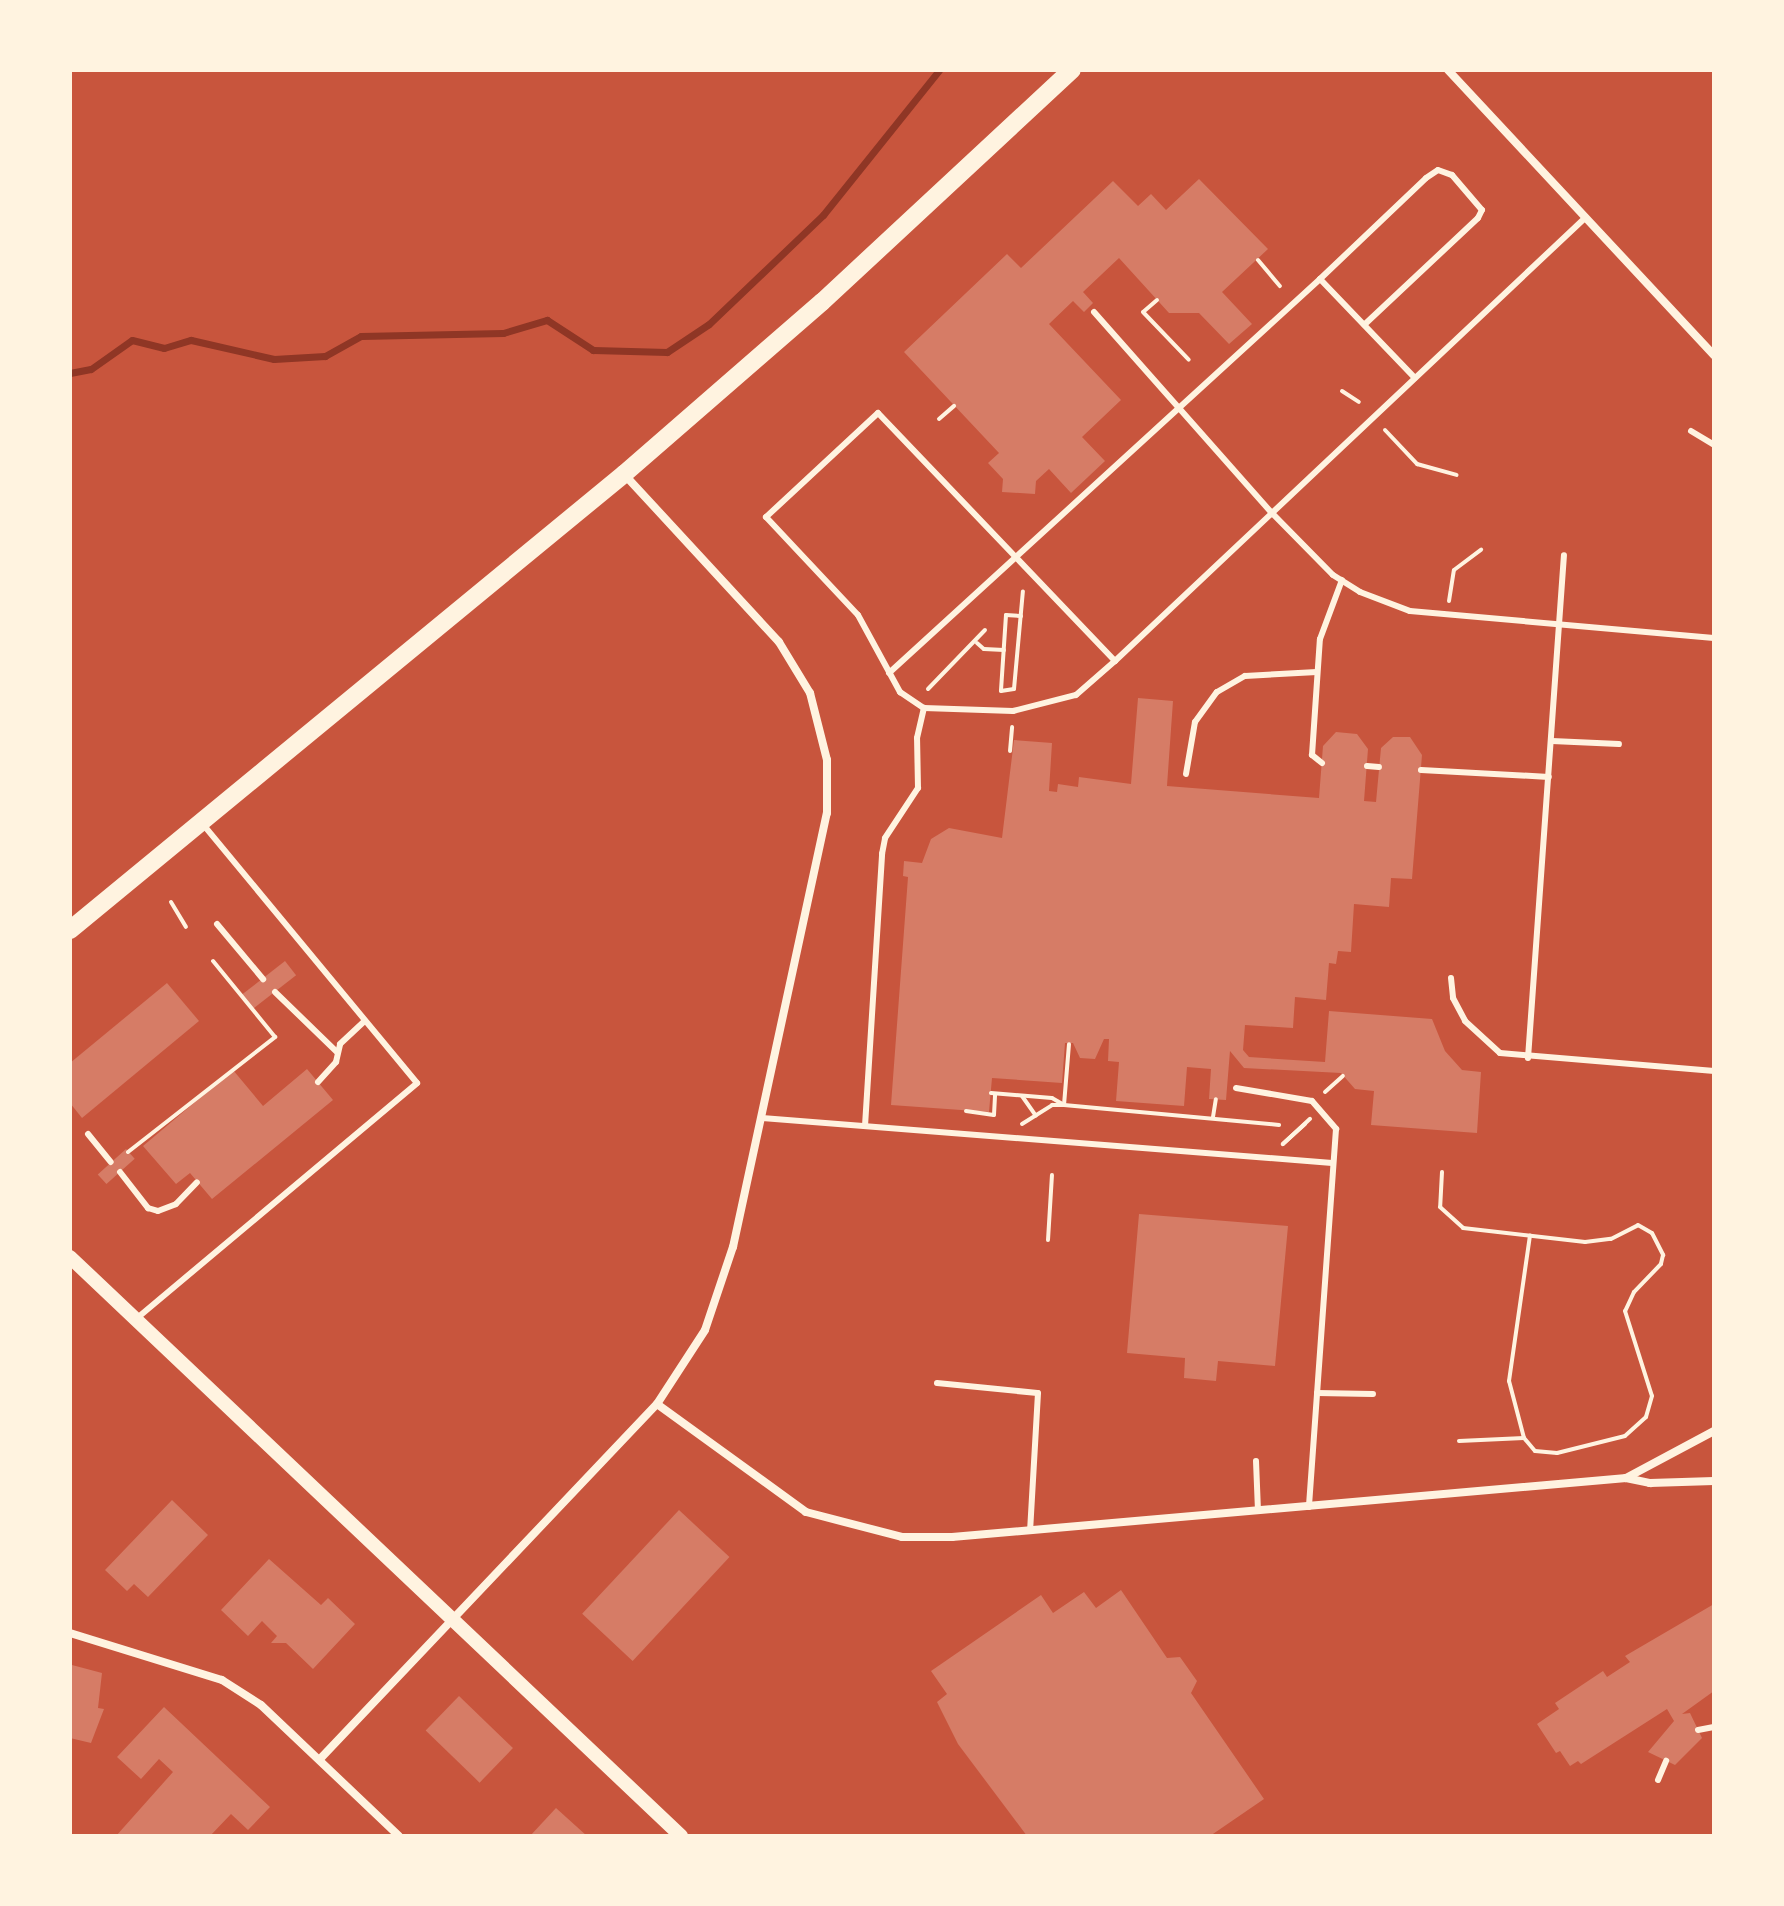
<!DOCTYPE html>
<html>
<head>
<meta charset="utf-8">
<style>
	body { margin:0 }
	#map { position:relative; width:1784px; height:1906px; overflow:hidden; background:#c8553d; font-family:Cabin,sans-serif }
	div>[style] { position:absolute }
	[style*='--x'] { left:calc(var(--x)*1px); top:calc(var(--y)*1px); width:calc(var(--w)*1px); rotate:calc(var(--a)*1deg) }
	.stream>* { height:7px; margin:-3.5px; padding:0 3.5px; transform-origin:3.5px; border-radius:3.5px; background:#8f3625 }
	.building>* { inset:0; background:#d67c66; transform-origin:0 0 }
	.path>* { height:4px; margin:-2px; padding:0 2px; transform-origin:2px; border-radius:2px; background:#fff3e0 }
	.service>* { height:6px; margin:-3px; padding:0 3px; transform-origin:3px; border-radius:3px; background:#fff3e0 }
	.minor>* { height:8px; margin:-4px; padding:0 4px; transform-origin:4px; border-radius:4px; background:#fff3e0 }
	.tertiary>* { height:14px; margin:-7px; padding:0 7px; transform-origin:7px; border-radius:7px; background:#fff3e0 }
	.primary>* { height:18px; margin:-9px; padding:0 9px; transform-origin:9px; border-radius:9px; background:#fff3e0 }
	span { translate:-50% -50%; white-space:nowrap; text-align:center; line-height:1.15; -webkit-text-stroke:8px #fff3e0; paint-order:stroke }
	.frame { position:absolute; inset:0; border:72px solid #fff3e0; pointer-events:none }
</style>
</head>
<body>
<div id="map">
	<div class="stream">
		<div style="--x:70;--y:373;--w:21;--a:-11"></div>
		<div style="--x:91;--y:369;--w:50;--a:-35.3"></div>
		<div style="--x:132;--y:340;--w:33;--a:14"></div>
		<div style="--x:164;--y:348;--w:28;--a:-17"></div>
		<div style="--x:191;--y:340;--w:85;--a:12.9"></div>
		<div style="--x:274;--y:359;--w:51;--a:-3.4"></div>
		<div style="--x:325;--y:356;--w:41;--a:-29.1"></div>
		<div style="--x:361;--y:336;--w:142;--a:-1.2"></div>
		<div style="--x:503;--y:333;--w:46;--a:-16.5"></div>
		<div style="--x:547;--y:320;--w:55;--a:33.1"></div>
		<div style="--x:593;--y:350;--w:74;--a:1.5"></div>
		<div style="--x:667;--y:352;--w:50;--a:-33.7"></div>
		<div style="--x:709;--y:324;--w:158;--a:-43.7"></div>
		<div style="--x:823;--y:215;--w:186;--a:-51.3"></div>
	</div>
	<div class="building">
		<div style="clip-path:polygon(1199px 179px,1268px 249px,1222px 292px,1252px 324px,1229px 344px,1199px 313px,1169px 313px,1119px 258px,1083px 292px,1093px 303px,1084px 312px,1073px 301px,1049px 324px,1121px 400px,1082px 437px,1105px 461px,1071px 493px,1049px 469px,1036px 481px,1035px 494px,1002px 492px,1003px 479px,988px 463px,999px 453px,904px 352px,1007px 254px,1021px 268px,1113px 181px,1138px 206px,1151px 194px,1166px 210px)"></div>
		<div style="clip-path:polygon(1138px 698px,1173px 701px,1167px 786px,1319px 798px,1323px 746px,1336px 732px,1357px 734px,1368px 749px,1364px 801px,1376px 802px,1381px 748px,1393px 737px,1410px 737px,1422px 755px,1412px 879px,1391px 878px,1389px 907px,1354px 904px,1351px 952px,1338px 951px,1336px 964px,1329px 963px,1326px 1000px,1295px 997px,1293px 1028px,1245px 1025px,1243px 1050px,1249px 1057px,1325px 1062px,1329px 1011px,1432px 1019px,1445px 1051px,1462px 1070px,1481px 1072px,1477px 1133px,1371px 1125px,1374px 1091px,1355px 1089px,1341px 1073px,1244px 1068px,1230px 1051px,1226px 1100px,1209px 1099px,1211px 1069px,1187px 1067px,1184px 1106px,1116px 1101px,1119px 1062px,1108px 1061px,1109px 1039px,1104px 1039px,1095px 1059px,1080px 1058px,1073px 1043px,1065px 1043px,1062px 1083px,992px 1078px,989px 1112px,891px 1105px,908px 877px,903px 876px,904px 861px,922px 863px,931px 839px,949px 828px,1002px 838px,1014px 740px,1052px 743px,1049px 791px,1057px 792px,1058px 784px,1078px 787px,1079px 777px,1131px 784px)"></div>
		<div style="left:285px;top:961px;width:18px;height:55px;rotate:52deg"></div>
		<div style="clip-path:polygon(167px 983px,199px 1021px,82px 1118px,70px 1103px,70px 1063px)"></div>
		<div style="clip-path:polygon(307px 1069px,333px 1100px,212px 1199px,190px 1173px,176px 1184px,143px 1146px,233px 1070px,263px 1106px)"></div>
		<div style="left:126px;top:1149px;width:13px;height:38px;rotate:48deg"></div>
		<div style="clip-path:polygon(1139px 1214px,1288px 1226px,1275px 1366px,1218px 1361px,1216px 1381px,1184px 1378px,1185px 1358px,1127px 1353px)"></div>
		<div style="clip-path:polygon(172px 1500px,208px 1535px,148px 1597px,134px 1584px,127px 1591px,105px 1570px)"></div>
		<div style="left:679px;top:1510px;width:69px;height:142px;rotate:43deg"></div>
		<div style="clip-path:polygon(269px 1559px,321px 1605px,328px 1598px,355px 1624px,313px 1669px,286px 1643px,271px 1643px,277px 1636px,262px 1621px,248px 1636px,221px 1610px)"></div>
		<div style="clip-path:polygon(1121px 1590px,1167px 1658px,1180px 1657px,1197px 1681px,1191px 1693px,1264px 1799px,1210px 1836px,1027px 1836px,958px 1744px,937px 1702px,947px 1694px,931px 1671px,1041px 1595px,1053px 1613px,1084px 1592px,1096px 1608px)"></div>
		<div style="clip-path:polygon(1714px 1604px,1714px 1691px,1682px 1714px,1690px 1713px,1702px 1738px,1675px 1765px,1648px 1752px,1674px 1721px,1667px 1709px,1581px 1764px,1578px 1761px,1570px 1766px,1560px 1751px,1556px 1753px,1537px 1724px,1559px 1709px,1555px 1703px,1603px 1671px,1607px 1677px,1630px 1662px,1625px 1656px)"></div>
		<div style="clip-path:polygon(72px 1665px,102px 1673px,98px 1708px,104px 1709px,91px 1743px,70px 1738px)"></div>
		<div style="left:459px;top:1696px;width:75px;height:48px;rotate:44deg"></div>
		<div style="clip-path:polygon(164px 1707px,270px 1807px,248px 1830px,231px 1814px,210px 1836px,116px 1836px,173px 1772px,159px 1759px,141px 1779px,117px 1757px)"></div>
		<div style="clip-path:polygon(556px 1808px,587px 1836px,530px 1836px)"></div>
	</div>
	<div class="path">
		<div style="--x:1258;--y:260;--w:34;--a:50"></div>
		<div style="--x:1157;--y:300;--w:18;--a:139"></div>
		<div style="--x:1143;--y:312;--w:66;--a:46.2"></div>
		<div style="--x:1342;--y:391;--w:20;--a:33"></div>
		<div style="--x:939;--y:419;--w:20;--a:-41"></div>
		<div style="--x:1385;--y:430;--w:47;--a:46.7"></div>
		<div style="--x:1417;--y:464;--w:41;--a:15.4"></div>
		<div style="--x:1449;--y:601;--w:31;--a:-81"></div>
		<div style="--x:1454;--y:570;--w:34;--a:-37"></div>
		<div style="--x:1021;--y:616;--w:15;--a:-176"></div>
		<div style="--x:1006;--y:615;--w:76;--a:93.8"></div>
		<div style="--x:1001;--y:691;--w:13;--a:-9"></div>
		<div style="--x:1014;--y:689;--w:98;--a:-84.8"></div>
		<div style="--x:977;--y:643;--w:9;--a:41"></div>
		<div style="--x:984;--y:649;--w:20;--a:3"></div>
		<div style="--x:928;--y:689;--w:82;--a:-46"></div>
		<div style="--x:1010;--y:751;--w:24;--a:-85"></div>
		<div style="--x:171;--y:902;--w:29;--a:59"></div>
		<div style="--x:1325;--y:1092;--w:24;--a:-42"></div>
		<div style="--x:991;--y:1093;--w:61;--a:4.7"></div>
		<div style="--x:1052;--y:1098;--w:14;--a:30"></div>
		<div style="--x:1064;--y:1105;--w:61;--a:-85.3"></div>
		<div style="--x:1022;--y:1096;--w:24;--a:55"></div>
		<div style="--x:966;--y:1111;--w:28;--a:8"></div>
		<div style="--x:994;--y:1115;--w:21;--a:-87"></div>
		<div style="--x:1213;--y:1117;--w:18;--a:-81"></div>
		<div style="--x:1022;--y:1124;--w:36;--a:-32"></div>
		<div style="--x:1052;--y:1105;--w:12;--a:0"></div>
		<div style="--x:1064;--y:1105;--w:216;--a:5.3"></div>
		<div style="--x:1305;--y:1124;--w:30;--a:138"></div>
		<div style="--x:1283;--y:1144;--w:37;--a:-43"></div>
		<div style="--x:128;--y:1152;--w:187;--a:-38"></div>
		<div style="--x:275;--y:1037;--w:98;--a:-129.2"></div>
		<div style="--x:1442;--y:1172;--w:35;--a:93"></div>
		<div style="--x:1440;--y:1207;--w:31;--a:42"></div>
		<div style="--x:1463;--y:1228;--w:123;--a:6.5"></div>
		<div style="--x:1585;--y:1242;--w:26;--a:-7"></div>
		<div style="--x:1611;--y:1239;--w:30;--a:-27"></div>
		<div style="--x:1638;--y:1225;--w:16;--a:30"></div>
		<div style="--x:1652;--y:1233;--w:25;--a:63"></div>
		<div style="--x:1663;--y:1255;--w:9;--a:103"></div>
		<div style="--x:1661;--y:1264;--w:39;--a:134"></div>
		<div style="--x:1634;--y:1292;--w:21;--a:115"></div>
		<div style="--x:1625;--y:1311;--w:89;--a:72.4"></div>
		<div style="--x:1652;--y:1396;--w:22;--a:106"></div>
		<div style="--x:1646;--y:1417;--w:28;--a:138"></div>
		<div style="--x:1625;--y:1436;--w:70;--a:166"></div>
		<div style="--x:1557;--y:1453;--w:22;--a:-175"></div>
		<div style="--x:1535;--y:1451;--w:17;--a:-130"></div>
		<div style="--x:1524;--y:1438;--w:59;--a:-104.7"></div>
		<div style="--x:1509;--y:1381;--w:147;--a:-81.8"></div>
		<div style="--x:1048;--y:1240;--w:65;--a:-86.5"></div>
		<div style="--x:1459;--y:1441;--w:65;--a:-2.6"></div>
	</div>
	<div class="service">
		<div style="--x:1320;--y:279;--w:146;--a:-43.6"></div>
		<div style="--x:1426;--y:178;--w:14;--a:-34"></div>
		<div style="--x:1438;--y:170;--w:15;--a:20"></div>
		<div style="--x:1452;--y:175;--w:46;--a:49.4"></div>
		<div style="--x:1482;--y:210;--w:9;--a:117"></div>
		<div style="--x:1478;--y:218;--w:156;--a:136.8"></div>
		<div style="--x:1094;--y:312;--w:267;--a:48.5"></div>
		<div style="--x:1271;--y:512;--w:88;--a:45.5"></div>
		<div style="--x:1333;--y:575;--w:32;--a:32"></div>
		<div style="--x:1360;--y:592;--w:53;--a:20.8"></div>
		<div style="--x:1410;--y:611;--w:305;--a:5.1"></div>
		<div style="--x:1691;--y:431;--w:27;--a:31"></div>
		<div style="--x:1115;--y:661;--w:343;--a:-133.7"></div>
		<div style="--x:878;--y:413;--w:153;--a:137.1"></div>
		<div style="--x:766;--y:517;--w:134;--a:46.8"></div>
		<div style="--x:858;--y:615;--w:88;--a:61.4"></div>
		<div style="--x:900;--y:692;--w:29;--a:34"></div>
		<div style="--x:924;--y:708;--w:89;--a:1.9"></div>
		<div style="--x:1013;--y:711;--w:65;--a:-14.3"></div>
		<div style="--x:1076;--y:695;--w:52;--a:-41.1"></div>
		<div style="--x:1115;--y:661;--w:647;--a:-43.31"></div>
		<div style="--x:889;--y:673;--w:584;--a:-42.43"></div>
		<div style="--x:1320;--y:279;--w:137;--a:46.2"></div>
		<div style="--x:1552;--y:741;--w:67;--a:2.6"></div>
		<div style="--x:1322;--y:763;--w:13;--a:-141"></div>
		<div style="--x:1312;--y:755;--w:116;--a:-86.1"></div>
		<div style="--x:1320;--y:639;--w:63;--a:-69.6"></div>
		<div style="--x:1367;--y:766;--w:12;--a:5"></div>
		<div style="--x:1421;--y:770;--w:128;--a:3.1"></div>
		<div style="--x:1186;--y:774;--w:53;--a:-80.2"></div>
		<div style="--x:1195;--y:722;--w:37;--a:-54"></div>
		<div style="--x:1217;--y:692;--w:32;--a:-30"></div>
		<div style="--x:1245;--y:676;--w:72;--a:-3.2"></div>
		<div style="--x:217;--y:924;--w:72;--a:50.1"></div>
		<div style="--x:1451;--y:978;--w:20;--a:84"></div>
		<div style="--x:1453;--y:998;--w:26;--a:62"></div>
		<div style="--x:1465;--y:1021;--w:47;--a:42.4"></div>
		<div style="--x:1500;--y:1053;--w:215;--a:4.8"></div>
		<div style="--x:275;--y:992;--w:86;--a:44.1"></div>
		<div style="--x:1528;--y:1058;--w:504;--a:-85.91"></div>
		<div style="--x:318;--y:1082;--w:27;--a:-48"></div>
		<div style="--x:336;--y:1062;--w:18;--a:-77"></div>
		<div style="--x:340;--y:1044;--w:34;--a:-43"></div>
		<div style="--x:1236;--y:1088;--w:77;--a:9.7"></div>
		<div style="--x:1312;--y:1101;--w:37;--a:49"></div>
		<div style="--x:1336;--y:1129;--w:379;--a:94.1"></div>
		<div style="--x:762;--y:1118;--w:572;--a:4.51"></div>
		<div style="--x:865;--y:1126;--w:273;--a:-86.4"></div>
		<div style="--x:882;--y:854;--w:16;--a:-79"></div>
		<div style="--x:885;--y:838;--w:60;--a:-56.6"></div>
		<div style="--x:918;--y:788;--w:50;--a:-91.1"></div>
		<div style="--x:917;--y:738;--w:31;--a:-77"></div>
		<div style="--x:88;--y:1134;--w:36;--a:51"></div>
		<div style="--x:120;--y:1172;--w:46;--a:52.1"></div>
		<div style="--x:148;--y:1208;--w:10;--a:17"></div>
		<div style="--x:158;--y:1211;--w:19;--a:-21"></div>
		<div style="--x:176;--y:1204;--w:30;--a:-46"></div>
		<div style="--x:136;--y:1319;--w:367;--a:-40"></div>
		<div style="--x:417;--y:1083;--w:336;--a:-129.6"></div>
		<div style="--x:937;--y:1383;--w:101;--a:5.7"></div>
		<div style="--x:1038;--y:1393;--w:137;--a:93.3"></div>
		<div style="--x:1317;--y:1393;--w:56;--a:1"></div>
		<div style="--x:1256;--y:1461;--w:50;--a:87.7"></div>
		<div style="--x:1698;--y:1730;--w:16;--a:-11"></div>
		<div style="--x:1658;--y:1780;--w:21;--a:-67"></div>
	</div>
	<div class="minor">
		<div style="--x:1448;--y:70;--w:390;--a:47"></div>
		<div style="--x:657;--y:1404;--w:184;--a:35.9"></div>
		<div style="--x:806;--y:1512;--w:99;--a:14.6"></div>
		<div style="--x:902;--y:1537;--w:50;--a:0"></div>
		<div style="--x:952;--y:1537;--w:677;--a:-5"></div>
		<div style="--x:1626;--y:1478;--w:25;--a:12"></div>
		<div style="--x:1650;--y:1483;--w:64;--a:-1.8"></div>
		<div style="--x:1626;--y:1478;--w:100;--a:-28.1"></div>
		<div style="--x:70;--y:1633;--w:159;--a:17.2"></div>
		<div style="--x:222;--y:1680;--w:46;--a:32.7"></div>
		<div style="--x:261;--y:1705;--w:190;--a:43.5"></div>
		<div style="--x:320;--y:1759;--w:489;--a:-46.5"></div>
		<div style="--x:657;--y:1404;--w:88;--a:-57"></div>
		<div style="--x:705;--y:1330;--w:88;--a:-71.4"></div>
		<div style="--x:733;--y:1247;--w:444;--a:-77.8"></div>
		<div style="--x:827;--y:813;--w:53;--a:-90"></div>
		<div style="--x:827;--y:760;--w:69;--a:-104.2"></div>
		<div style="--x:810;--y:693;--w:60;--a:-121.3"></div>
		<div style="--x:779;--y:642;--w:227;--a:-132.7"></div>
	</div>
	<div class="tertiary">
		<div style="--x:70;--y:1257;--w:842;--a:43.46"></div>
	</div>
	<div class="primary">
		<div style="--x:70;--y:930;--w:718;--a:-39.46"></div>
		<div style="--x:624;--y:474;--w:262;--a:-41"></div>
		<div style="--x:822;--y:302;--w:341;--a:-42.9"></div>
	</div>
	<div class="frame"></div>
</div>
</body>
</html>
